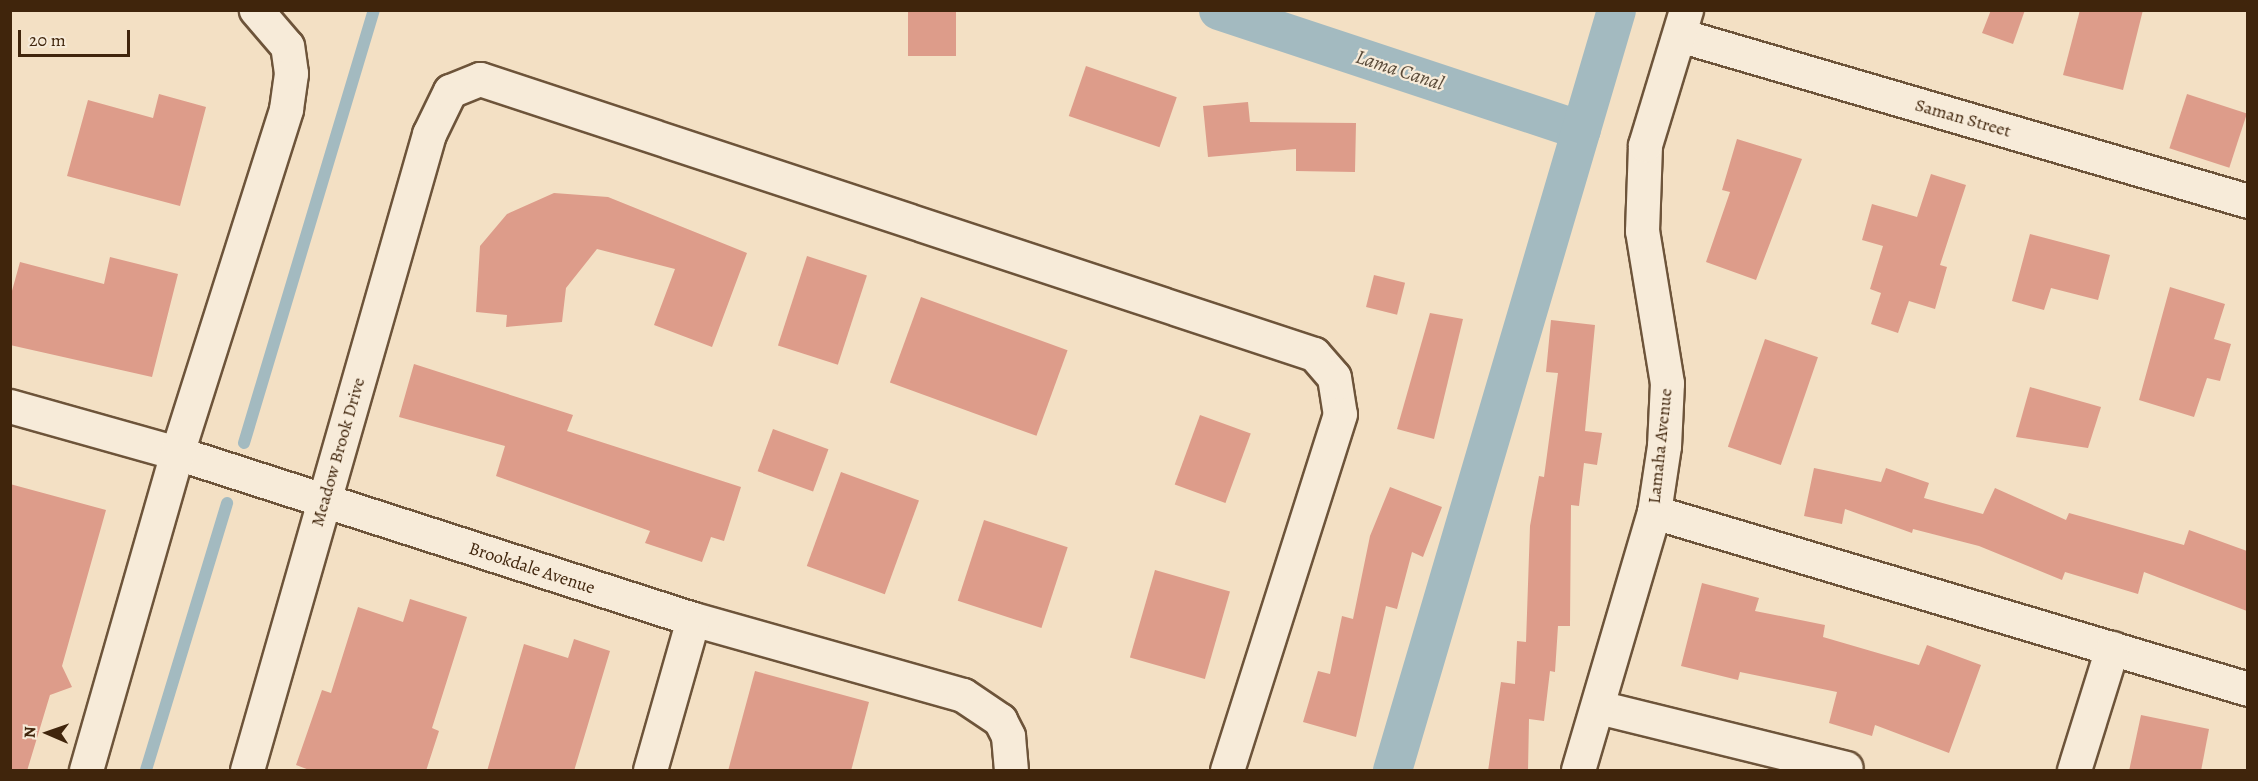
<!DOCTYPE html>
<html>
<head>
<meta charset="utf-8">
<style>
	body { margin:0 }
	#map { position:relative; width:2258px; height:781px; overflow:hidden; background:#f3e0c4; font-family:Alegreya,serif }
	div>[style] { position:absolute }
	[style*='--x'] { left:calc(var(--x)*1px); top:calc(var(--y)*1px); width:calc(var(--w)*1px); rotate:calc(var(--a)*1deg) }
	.stream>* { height:12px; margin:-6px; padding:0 6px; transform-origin:6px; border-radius:6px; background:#a3bac0 }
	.canal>* { height:39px; margin:-19.5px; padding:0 19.5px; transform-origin:19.5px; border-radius:19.5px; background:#a3bac0 }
	.building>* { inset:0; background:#dd9c8a; transform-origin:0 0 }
	.roads { filter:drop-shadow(2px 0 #6d543a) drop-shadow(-2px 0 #6d543a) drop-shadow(0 2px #6d543a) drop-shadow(0 -2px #6d543a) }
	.minor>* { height:33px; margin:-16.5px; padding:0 16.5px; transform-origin:16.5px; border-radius:16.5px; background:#f7ebd9 }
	span { translate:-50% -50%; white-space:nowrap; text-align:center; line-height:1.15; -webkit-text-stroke:4.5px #f7ebd9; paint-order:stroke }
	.street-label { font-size:18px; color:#40250c }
	.water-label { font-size:20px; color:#594a39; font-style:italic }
	.frame { position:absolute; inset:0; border:12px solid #40250c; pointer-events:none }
	.north { position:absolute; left:18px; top:703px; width:60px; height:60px; -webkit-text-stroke:4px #f7ebd9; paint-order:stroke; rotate:272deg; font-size:16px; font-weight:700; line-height:24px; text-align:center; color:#40250c }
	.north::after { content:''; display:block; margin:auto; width:21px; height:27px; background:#40250c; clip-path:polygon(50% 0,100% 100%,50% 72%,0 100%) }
	.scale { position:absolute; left:18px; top:30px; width:112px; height:27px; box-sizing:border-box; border:3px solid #40250c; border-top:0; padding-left:8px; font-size:18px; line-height:21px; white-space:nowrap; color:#40250c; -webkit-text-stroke:4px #f7ebd9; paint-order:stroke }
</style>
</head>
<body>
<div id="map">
	<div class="stream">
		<div style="--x:244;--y:443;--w:452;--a:-73.3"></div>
		<div style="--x:146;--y:770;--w:279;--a:-73.1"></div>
	</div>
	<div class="canal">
		<div style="--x:1218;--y:10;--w:382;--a:18.3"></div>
		<div style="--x:1392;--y:770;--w:792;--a:-73.58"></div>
	</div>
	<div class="building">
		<div style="left:908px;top:10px;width:48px;height:46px"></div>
		<div style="clip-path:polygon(1991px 10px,2025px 10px,2013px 44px,1982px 33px)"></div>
		<div style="clip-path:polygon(2080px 10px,2143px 10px,2123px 90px,2063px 75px)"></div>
		<div style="left:1086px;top:66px;width:96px;height:53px;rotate:19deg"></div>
		<div style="clip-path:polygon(159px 94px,206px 107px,180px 206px,67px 176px,88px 100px,153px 118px)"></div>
		<div style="left:2187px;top:94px;width:63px;height:57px;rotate:18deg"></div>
		<div style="clip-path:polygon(1248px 102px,1250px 122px,1356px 123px,1355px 172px,1296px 171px,1296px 149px,1208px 157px,1203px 106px)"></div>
		<div style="clip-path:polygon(1737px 139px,1802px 159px,1756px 280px,1706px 262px,1730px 192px,1722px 190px)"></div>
		<div style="clip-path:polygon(1931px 174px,1966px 185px,1940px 265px,1947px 267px,1935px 309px,1909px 301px,1898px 333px,1871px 324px,1881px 293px,1870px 289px,1883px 246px,1862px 240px,1872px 204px,1917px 217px)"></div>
		<div style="clip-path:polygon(554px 193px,608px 197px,747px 253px,712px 347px,654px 325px,675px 269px,597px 249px,566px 288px,562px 322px,506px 327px,507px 315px,476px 312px,480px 246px,507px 214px)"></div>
		<div style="clip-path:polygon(2030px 234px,2110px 255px,2098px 300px,2051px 288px,2044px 310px,2012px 301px)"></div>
		<div style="left:807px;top:256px;width:63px;height:94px;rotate:18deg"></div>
		<div style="clip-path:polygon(110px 257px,178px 274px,152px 377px,10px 345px,10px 298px,20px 262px,104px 284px)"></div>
		<div style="left:1374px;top:275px;width:32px;height:33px;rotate:14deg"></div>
		<div style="clip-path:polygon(2170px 287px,2225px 304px,2214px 339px,2231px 344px,2220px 381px,2207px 378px,2194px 417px,2139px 400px)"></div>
		<div style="left:921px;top:297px;width:156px;height:91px;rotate:20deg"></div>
		<div style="clip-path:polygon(1430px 313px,1463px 319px,1434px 439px,1397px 429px)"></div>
		<div style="clip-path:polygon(1551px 320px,1595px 325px,1585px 431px,1602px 433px,1597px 465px,1584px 463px,1579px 506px,1571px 505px,1570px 626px,1558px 626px,1555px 672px,1550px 671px,1544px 721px,1529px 719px,1528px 771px,1488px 771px,1501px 682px,1515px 684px,1517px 641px,1526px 642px,1530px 526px,1539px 476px,1544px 477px,1558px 373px,1546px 372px)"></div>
		<div style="left:1765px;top:339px;width:56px;height:114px;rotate:19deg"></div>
		<div style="clip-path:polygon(414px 364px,573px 415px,567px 431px,741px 487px,724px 541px,711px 537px,702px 562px,645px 543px,650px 531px,496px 476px,505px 446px,399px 417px)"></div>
		<div style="clip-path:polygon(2030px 387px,2101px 407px,2088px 448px,2016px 437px)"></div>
		<div style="left:1200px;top:415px;width:54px;height:74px;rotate:20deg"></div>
		<div style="left:773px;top:429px;width:59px;height:45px;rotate:20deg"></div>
		<div style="clip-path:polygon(1814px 468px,1881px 482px,1886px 468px,1929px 483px,1924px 498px,1983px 514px,1995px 488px,2066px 520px,2069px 513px,2184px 545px,2189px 530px,2247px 551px,2247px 611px,2144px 572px,2138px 594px,2065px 572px,2062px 580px,1979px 546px,1913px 529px,1912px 533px,1845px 509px,1842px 524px,1804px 516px)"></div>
		<div style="left:841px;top:472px;width:83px;height:100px;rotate:20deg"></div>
		<div style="clip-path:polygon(10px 484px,106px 510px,62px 666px,72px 687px,50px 695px,27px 771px,10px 771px)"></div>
		<div style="clip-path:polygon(1390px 487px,1442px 507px,1423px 557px,1412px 552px,1397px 609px,1386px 606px,1356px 737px,1303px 722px,1318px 671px,1330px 674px,1342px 616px,1353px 619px,1370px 536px)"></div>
		<div style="left:984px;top:520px;width:88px;height:85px;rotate:18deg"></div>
		<div style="left:1155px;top:570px;width:78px;height:91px;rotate:16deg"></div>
		<div style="clip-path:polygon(1702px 583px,1759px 598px,1755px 611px,1825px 625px,1823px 637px,1919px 665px,1927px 645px,1981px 665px,1949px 753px,1875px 725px,1872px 736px,1829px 723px,1837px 692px,1740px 672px,1738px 680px,1681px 666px)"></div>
		<div style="clip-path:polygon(410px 599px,467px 617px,432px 728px,439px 731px,426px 771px,312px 771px,296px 765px,322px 690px,331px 693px,358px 607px,403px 622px)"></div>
		<div style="clip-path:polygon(574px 639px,610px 651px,574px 771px,487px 771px,524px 644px,568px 658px)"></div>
		<div style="clip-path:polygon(755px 671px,869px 702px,851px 771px,728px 771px)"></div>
		<div style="clip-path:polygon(2141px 715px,2209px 729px,2201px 771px,2129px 771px)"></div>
	</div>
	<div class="roads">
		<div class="minor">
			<div style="--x:1679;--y:35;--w:593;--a:16.26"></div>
			<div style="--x:10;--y:406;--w:173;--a:15.7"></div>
			<div style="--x:177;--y:453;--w:542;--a:17.83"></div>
			<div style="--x:693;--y:619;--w:280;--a:15.7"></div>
			<div style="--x:963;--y:695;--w:45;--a:34"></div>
			<div style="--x:1000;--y:720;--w:18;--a:63"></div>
			<div style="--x:1008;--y:736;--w:34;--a:85"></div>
			<div style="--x:1654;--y:512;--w:620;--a:16.59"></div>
			<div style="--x:1598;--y:707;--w:255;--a:13.8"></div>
			<div style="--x:86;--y:770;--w:330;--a:-74"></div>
			<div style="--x:177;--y:453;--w:361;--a:-72.4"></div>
			<div style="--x:286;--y:109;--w:36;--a:-82"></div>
			<div style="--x:291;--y:73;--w:27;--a:-98"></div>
			<div style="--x:287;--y:46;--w:48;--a:-130.7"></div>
			<div style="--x:247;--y:770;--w:662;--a:-74.03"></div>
			<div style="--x:429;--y:134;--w:48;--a:-64"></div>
			<div style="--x:450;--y:91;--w:32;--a:-22"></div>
			<div style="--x:480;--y:79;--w:878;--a:18.25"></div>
			<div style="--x:1314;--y:354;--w:30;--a:49"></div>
			<div style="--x:1334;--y:377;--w:37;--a:81"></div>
			<div style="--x:1340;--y:414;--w:374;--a:107.6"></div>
			<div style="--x:650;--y:770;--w:157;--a:-74.1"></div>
			<div style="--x:1578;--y:770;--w:269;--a:-73.6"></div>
			<div style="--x:1654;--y:512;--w:67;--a:-81.4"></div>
			<div style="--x:1664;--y:446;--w:63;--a:-87.3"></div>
			<div style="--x:1667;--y:383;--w:154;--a:-99.3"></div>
			<div style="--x:1642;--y:231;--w:86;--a:-88"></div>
			<div style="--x:1645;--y:145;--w:141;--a:-73.1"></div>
			<div style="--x:2074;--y:770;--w:128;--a:-72.7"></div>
		</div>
	</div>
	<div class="street-label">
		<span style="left:1963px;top:118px;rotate:16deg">Saman Street</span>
		<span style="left:1660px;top:446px;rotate:-84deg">Lamaha Avenue</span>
		<span style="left:338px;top:452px;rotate:-74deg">Meadow Brook Drive</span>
		<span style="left:532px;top:568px;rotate:18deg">Brookdale Avenue</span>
	</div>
	<div class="water-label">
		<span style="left:1400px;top:70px;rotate:18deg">Lama Canal</span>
	</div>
	<div class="frame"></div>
	<div class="north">N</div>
	<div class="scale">20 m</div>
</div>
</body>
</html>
